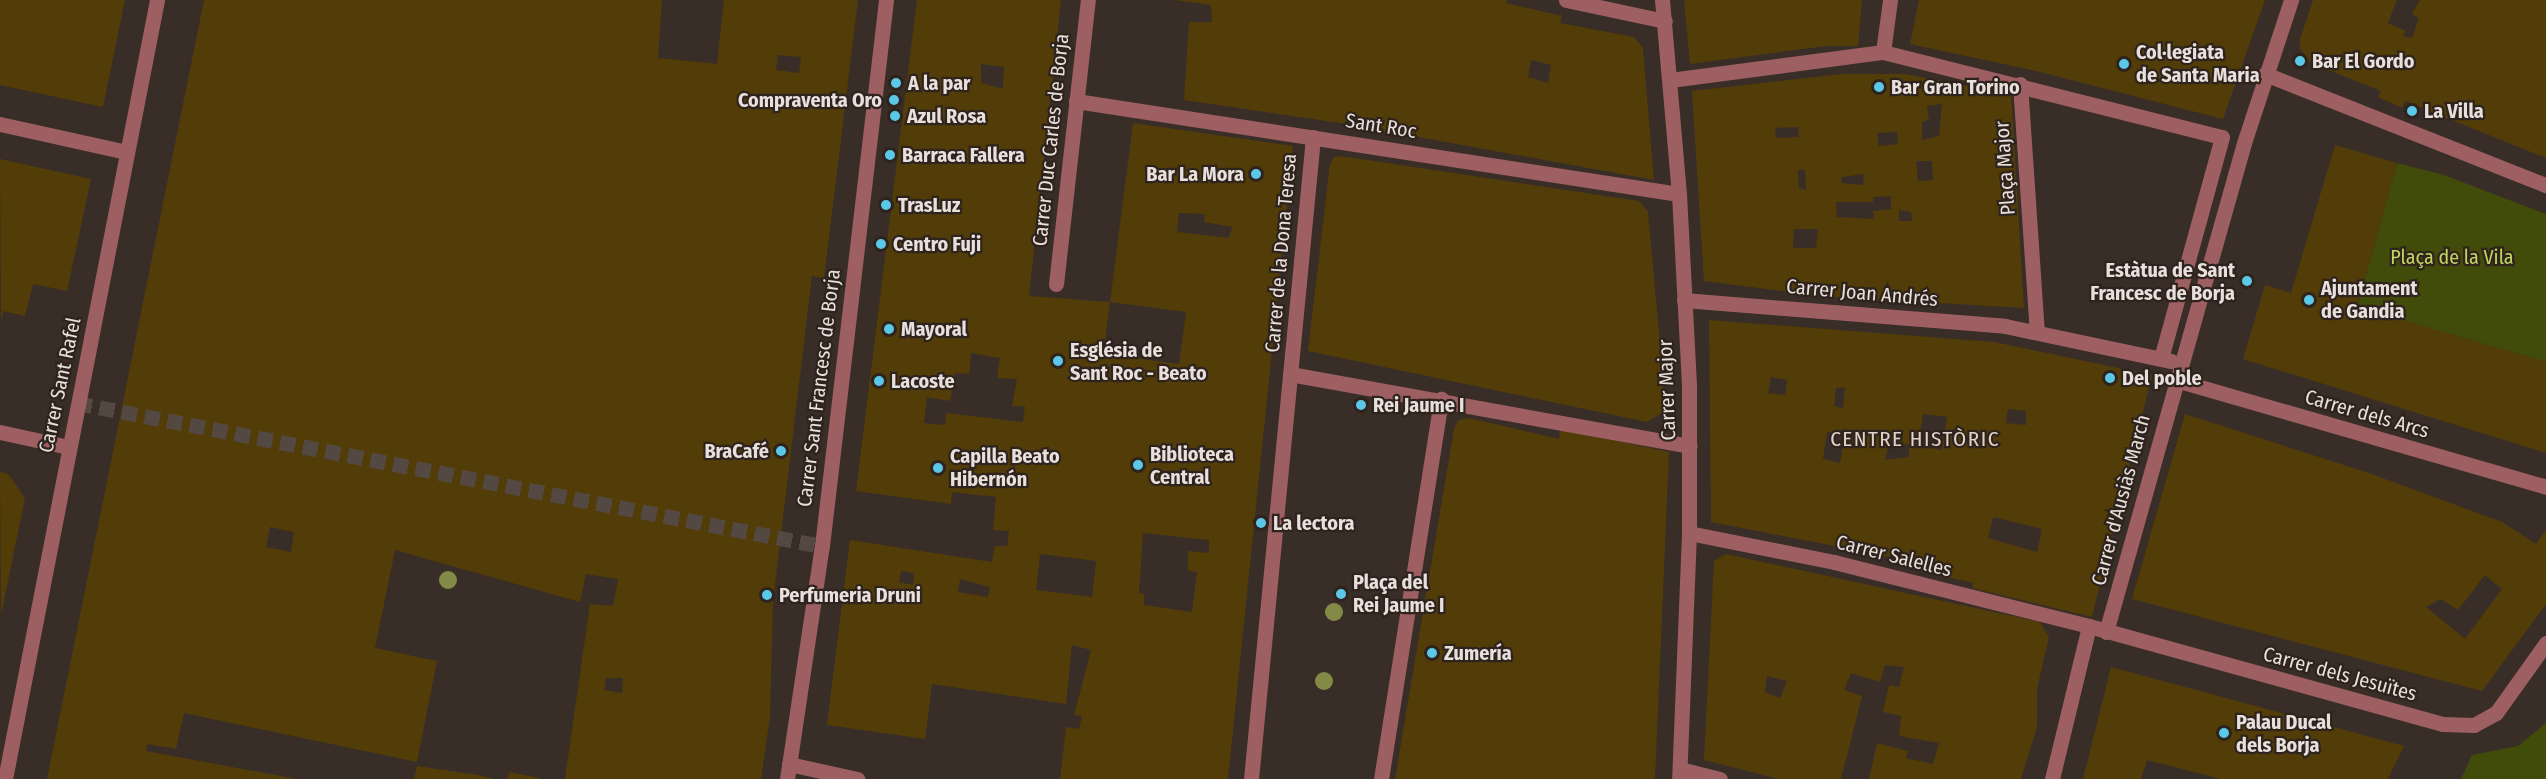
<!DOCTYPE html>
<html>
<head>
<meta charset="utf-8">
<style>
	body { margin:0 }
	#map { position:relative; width:2546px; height:779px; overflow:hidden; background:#392d27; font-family:"Fira Sans Condensed",sans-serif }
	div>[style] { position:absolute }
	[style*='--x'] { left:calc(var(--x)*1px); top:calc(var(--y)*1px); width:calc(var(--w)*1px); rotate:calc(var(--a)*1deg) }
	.green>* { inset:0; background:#414b0a }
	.building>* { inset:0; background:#523d09 }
	.minor-tunnel>* { height:15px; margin-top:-7.5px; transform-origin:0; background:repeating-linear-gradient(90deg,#534842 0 15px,transparent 0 23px) }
	.minor>* { height:15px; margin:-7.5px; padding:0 7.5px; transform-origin:7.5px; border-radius:7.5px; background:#9d5f62 }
	.trees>* { width:18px; height:18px; margin:-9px; border-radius:50%; background:#838a45 }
	.dots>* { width:16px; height:16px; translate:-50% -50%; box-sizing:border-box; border:3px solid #2f231d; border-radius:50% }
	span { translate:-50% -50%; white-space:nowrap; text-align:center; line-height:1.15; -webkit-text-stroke:4.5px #2f231d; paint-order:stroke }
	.poi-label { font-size:20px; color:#e8e0dc; font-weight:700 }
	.left { translate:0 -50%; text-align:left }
	.right { translate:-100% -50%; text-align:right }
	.street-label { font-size:20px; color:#e8e0dc }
	.park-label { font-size:20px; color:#bfd65d }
	.neighbourhood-label { font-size:21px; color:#e1d2c9; letter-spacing:1.5px }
</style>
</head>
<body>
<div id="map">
	<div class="green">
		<div style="clip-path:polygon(2397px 163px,2444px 175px,2546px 214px,2546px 362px,2357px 307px)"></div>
		<div style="clip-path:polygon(2546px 723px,2546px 779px,2461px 779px,2472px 755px,2518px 746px)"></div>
	</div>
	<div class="building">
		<div style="clip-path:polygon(0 0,125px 0,103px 107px,0 85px)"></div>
		<div style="clip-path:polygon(evenodd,204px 0,662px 0,658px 58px,717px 64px,724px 0,858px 0,824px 278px,812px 276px,773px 601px,770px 717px,761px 779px,565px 779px,590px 604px,613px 606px,618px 579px,586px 574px,580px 602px,395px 550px,375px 648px,437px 661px,417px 762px,184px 713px,176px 749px,147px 744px,146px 751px,297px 779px,47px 779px,204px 0,778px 55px,801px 57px,799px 73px,776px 70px,778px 55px,204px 0,270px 527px,294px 532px,291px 552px,266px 547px,270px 527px,204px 0,606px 678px,623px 678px,622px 693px,604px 690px,606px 678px)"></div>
		<div style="clip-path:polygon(evenodd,917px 0,1061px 0,1029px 296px,1110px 302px,1103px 354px,1179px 364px,1186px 312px,1110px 302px,1133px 123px,1293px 146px,1228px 779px,1060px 779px,1066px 727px,1079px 729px,1082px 716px,1074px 715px,1091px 650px,1072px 645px,1066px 704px,932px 684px,925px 739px,827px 725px,850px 540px,992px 562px,995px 546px,1007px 546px,1009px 531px,993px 530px,996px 497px,952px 492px,951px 504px,856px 491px,917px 0,981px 64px,1004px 67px,1003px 89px,981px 83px,981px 64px,917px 0,1179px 213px,1205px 214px,1204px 222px,1232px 227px,1229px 238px,1177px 232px,1179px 213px,917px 0,971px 353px,1000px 358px,997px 378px,1017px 379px,1012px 406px,1025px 406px,1023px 422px,946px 413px,945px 425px,924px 423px,927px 397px,950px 401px,955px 373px,969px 374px,971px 353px,917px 0,1143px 533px,1209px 540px,1209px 553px,1188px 551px,1188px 571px,1197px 572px,1192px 612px,1144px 605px,1144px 594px,1139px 593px,1143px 533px,917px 0,1040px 554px,1096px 561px,1092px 597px,1036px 590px,1040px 554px,917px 0,901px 571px,914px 573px,913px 585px,899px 582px,901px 571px,917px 0,960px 579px,990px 587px,988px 597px,958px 592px,960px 579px)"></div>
		<div style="clip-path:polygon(evenodd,1175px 0,1507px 0,1506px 3px,1562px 16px,1560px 23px,1634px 37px,1643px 48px,1654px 180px,1347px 124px,1184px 100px,1189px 22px,1212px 22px,1211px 5px,1175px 0,1531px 60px,1551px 65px,1548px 83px,1528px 77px,1531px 60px)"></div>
		<div style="clip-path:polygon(1684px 0,1862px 0,1858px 46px,1826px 46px,1690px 64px)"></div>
		<div style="clip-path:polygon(1919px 0,2265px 0,2223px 119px,2036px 71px,1910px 44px)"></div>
		<div style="clip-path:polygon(2313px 0,2397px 0,2388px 23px,2406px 31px,2403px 36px,2412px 38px,2419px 18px,2412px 14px,2420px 0,2546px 0,2546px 158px,2405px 101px,2402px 108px,2378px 97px,2381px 91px,2311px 63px,2300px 49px,2300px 39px)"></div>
		<div style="clip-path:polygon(evenodd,1841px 74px,1905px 74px,2011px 94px,2024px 308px,1822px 296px,1704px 281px,1692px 91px,1841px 74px,1942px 104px,1939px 136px,1922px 140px,1922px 122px,1929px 120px,1927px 106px,1942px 104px,1841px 74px,1798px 127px,1799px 137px,1776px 138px,1775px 128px,1798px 127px,1841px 74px,1897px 132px,1898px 144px,1879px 146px,1877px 133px,1897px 132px,1841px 74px,1916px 161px,1932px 161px,1933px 180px,1918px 181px,1916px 161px,1841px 74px,1798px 170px,1805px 170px,1806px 190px,1799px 188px,1798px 170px,1841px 74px,1864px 174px,1863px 185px,1841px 183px,1842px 177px,1864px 174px,1841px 74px,1891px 196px,1891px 209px,1873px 211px,1874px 219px,1837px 217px,1836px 202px,1873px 202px,1874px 197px,1891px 196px,1841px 74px,1899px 210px,1911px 212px,1912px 221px,1899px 221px,1899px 210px,1841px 74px,1794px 229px,1818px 229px,1816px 248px,1793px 248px,1794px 229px)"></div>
		<div style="clip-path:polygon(2335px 145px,2397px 163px,2357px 307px,2546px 362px,2546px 453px,2243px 359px,2265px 285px,2291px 293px)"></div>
		<div style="clip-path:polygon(1341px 156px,1639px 201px,1648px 212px,1663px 376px,1663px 412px,1647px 422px,1308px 351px,1330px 164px,1334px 157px)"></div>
		<div style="clip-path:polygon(0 159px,91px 179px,67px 291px,33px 284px,25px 316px,3px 311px,1px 322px)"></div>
		<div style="clip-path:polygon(evenodd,1709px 320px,1994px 342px,2152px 375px,2092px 617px,1972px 588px,1974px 583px,1899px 566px,1901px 559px,1711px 522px,1709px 320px,1771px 377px,1787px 380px,1785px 395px,1768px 393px,1771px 377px,1709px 320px,1845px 387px,1843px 408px,1834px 406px,1836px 388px,1845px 387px,1709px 320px,2008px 409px,2026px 411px,2026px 425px,2006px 423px,2008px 409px,1709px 320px,1923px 414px,1947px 417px,1942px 450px,1918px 446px,1923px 414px,1709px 320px,1827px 432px,1845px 434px,1840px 463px,1823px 459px,1827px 432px,1709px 320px,1889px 441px,1909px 445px,1909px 457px,1885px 460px,1889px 441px,1709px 320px,1993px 517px,2042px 529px,2037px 552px,1988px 538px,1993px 517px)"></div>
		<div style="clip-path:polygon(evenodd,2185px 414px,2369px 473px,2502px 522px,2536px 544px,2546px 530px,2546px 604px,2482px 691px,2132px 599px,2185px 414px,2485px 575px,2502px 589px,2465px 639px,2426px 607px,2441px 599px,2458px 610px,2485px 575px)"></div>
		<div style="clip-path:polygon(1469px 418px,1559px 439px,1560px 429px,1669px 452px,1655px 779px,1395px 779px,1454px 429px,1458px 420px)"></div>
		<div style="clip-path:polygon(0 472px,8px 474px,25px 498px,1px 615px)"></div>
		<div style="clip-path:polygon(evenodd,1726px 554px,2040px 622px,2049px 637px,2037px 689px,2037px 727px,2021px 779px,1869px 779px,1877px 743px,1908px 751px,1906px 758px,1933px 764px,1939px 743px,1899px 736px,1901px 716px,1883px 712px,1889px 685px,1899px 687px,1904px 667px,1885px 665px,1880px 682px,1851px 673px,1844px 690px,1862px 696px,1841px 779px,1779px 779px,1704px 760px,1714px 561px,1726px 554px,1767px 676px,1787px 681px,1780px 698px,1765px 692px,1767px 676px)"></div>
		<div style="clip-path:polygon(2111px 667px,2404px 746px,2388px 779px,2221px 779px,2147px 760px,2141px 779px,2083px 779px)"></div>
		<div style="clip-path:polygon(417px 766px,478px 775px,494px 779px,414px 779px)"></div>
		<div style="clip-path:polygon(509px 772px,539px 778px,539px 779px,508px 779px)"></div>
	</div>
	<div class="minor-tunnel">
		<div style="--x:77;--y:403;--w:759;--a:10.87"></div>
	</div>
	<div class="minor">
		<div style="--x:1566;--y:0;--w:101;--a:12"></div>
		<div style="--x:1662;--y:0;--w:195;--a:85"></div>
		<div style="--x:1679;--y:194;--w:194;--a:87"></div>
		<div style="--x:1689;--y:388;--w:145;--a:90"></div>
		<div style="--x:1689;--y:533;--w:246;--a:92.3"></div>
		<div style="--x:1883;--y:52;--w:52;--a:-82.3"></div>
		<div style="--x:2265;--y:74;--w:302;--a:21.6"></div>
		<div style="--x:1670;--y:80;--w:215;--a:-7.5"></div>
		<div style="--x:1883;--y:52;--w:349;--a:14.1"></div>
		<div style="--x:2222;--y:137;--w:230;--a:105.4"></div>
		<div style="--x:2020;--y:84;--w:248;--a:86.1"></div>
		<div style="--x:1076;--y:101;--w:610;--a:8.77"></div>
		<div style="--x:0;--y:124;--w:129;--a:12.5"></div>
		<div style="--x:1056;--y:284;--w:286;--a:-83.6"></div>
		<div style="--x:1684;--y:300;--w:322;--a:4.6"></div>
		<div style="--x:2005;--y:326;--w:170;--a:11.9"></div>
		<div style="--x:1290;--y:374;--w:406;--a:10.2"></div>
		<div style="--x:2176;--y:380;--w:385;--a:16.1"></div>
		<div style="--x:0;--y:432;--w:70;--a:12.4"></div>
		<div style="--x:1689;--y:533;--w:148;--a:11.3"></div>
		<div style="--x:1834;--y:562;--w:263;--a:14.1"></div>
		<div style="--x:2089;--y:626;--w:367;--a:15.5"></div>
		<div style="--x:2443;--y:724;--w:31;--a:2"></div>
		<div style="--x:2474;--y:725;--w:25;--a:-29"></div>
		<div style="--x:2496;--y:713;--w:86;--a:-54.5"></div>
		<div style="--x:2106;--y:632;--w:508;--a:-74.24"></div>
		<div style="--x:2244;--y:143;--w:151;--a:-71.8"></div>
		<div style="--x:789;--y:764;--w:70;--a:12.4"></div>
		<div style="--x:1680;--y:769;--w:41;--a:14"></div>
		<div style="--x:5;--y:779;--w:794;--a:-78.96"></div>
		<div style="--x:787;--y:779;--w:236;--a:-81.5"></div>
		<div style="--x:822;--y:546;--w:550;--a:-83.31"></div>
		<div style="--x:1251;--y:779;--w:645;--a:-84.48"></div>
		<div style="--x:1381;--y:779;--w:385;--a:-81"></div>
		<div style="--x:2052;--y:779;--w:157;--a:-76.4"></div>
	</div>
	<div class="trees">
		<div style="left:448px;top:580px"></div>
		<div style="left:1334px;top:612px"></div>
		<div style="left:1324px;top:681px"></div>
	</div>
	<div class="dots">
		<div style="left:2300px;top:61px;background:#5bc8e7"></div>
		<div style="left:2124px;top:64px;background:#5bc8e7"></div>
		<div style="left:896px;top:83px;background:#5bc8e7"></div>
		<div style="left:1879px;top:87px;background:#5bc8e7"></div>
		<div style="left:894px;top:100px;background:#5bc8e7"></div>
		<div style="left:2412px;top:111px;background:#5bc8e7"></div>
		<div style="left:895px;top:116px;background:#5bc8e7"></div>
		<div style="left:890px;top:155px;background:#5bc8e7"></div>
		<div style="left:1256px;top:174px;background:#5bc8e7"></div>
		<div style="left:886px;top:205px;background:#5bc8e7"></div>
		<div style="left:881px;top:244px;background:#5bc8e7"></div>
		<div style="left:2247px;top:281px;background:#5bc8e7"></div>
		<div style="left:2309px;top:300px;background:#5bc8e7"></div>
		<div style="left:889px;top:329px;background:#5bc8e7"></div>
		<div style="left:1058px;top:361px;background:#5bc8e7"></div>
		<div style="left:2110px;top:378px;background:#5bc8e7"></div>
		<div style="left:879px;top:381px;background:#5bc8e7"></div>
		<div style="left:1361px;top:405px;background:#5bc8e7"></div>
		<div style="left:781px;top:451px;background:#5bc8e7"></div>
		<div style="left:1138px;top:465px;background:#5bc8e7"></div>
		<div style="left:938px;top:468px;background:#5bc8e7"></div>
		<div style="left:1261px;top:523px;background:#5bc8e7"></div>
		<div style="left:1341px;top:594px;background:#5bc8e7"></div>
		<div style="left:767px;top:595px;background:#5bc8e7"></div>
		<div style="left:1432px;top:653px;background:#5bc8e7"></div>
		<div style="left:2224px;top:733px;background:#5bc8e7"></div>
	</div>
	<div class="poi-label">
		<span class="left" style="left:2136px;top:64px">Col·legiata<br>de Santa Maria</span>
		<span class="left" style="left:2312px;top:61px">Bar El Gordo</span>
		<span class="left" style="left:908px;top:83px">A la par</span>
		<span class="left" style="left:1891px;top:87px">Bar Gran Torino</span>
		<span class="right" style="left:882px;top:100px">Compraventa Oro</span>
		<span class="left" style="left:2424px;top:111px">La Villa</span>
		<span class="left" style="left:907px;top:116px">Azul Rosa</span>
		<span class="left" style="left:902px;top:155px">Barraca Fallera</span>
		<span class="right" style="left:1244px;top:174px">Bar La Mora</span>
		<span class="left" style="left:898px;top:205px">TrasLuz</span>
		<span class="left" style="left:893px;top:244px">Centro Fuji</span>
		<span class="right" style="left:2235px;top:282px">Estàtua de Sant<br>Francesc de Borja</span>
		<span class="left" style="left:2321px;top:300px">Ajuntament<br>de Gandia</span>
		<span class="left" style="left:901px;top:329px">Mayoral</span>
		<span class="left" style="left:1070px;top:362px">Església de<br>Sant Roc - Beato</span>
		<span class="left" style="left:2122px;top:378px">Del poble</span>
		<span class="left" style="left:891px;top:381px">Lacoste</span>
		<span class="left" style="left:1373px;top:405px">Rei Jaume I</span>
		<span class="right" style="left:769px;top:451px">BraCafé</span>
		<span class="left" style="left:1150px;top:466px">Biblioteca<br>Central</span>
		<span class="left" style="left:950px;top:468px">Capilla Beato<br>Hibernón</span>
		<span class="left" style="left:1273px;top:523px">La lectora</span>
		<span class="left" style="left:1353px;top:594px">Plaça del<br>Rei Jaume I</span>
		<span class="left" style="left:779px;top:595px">Perfumeria Druni</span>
		<span class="left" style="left:1444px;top:653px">Zumería</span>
		<span class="left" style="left:2236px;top:734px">Palau Ducal<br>dels Borja</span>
	</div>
	<div class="street-label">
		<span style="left:1381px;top:126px;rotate:9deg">Sant Roc</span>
		<span style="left:1051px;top:140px;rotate:-84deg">Carrer Duc Carles de Borja</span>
		<span style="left:2005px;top:168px;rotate:-94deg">Plaça Major</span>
		<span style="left:1281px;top:253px;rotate:-85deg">Carrer de la Dona Teresa</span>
		<span style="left:1862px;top:293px;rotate:5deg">Carrer Joan Andrés</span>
		<span style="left:60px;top:385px;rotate:-78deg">Carrer Sant Rafel</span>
		<span style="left:819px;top:388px;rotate:-83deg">Carrer Sant Francesc de Borja</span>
		<span style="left:1667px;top:390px;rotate:-92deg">Carrer Major</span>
		<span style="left:2367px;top:414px;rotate:16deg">Carrer dels Arcs</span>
		<span style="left:2121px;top:500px;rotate:-75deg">Carrer d'Ausiàs March</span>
		<span style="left:1894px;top:556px;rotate:14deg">Carrer Salelles</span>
		<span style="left:2340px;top:674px;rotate:15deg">Carrer dels Jesuïtes</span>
	</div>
	<div class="park-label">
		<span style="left:2452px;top:257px">Plaça de la Vila</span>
	</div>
	<div class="neighbourhood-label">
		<span style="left:1915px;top:439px">CENTRE HISTÒRIC</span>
	</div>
</div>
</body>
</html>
